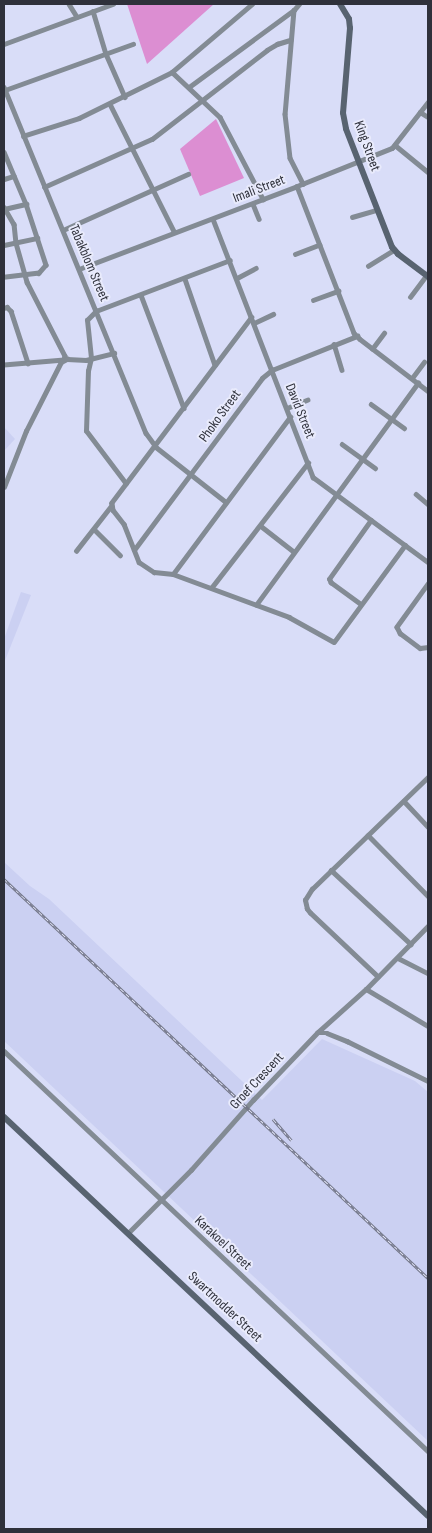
<!DOCTYPE html>
<html>
<head>
<meta charset="utf-8">
<style>
	body { margin:0 }
	#map { position:relative; width:432px; height:1533px; overflow:hidden; background:#d9ddf8; font-family:"Sofia Sans Condensed",sans-serif }
	div>[style] { position:absolute }
	[style*='--x'] { left:calc(var(--x)*1px); top:calc(var(--y)*1px); width:calc(var(--w)*1px); rotate:calc(var(--a)*1deg) }
	.built>* { inset:0; background:#cbd0f2 }
	.green>* { inset:0; background:#dc8ed2 }
	.street>* { height:4.5px; margin:-2.25px; padding:0 2.25px; transform-origin:2.25px; border-radius:2.25px; background:#838b94 }
	.secondary>* { height:6px; margin:-3px; padding:0 3px; transform-origin:3px; border-radius:3px; background:#586370 }
	.rail>* { height:3px; margin-top:-1.5px; transform-origin:0; background:repeating-linear-gradient(90deg,#e9ebfc 0 4px,#727586 0 8px); box-sizing:border-box; border-block:1px solid #727586 }
	span { translate:-50% -50%; white-space:nowrap; text-align:center; line-height:1.15; -webkit-text-stroke:4px #e9ebfc; paint-order:stroke }
	.street-label { font-size:14px; color:#2f313b }
	.frame { position:absolute; inset:0; border:5px solid #2f313b; pointer-events:none }
</style>
</head>
<body>
<div id="map">
	<div class="built">
		<div style="clip-path:polygon(4px 427px,15px 439px,4px 451px)"></div>
		<div style="clip-path:polygon(21px 592px,31px 595px,4px 663px,4px 639px)"></div>
		<div style="clip-path:polygon(4px 862px,30px 886px,49px 899px,262px 1100px,322px 1039px,415px 1081px,428px 1092px,428px 1441px,4px 1041px)"></div>
	</div>
	<div class="green">
		<div style="clip-path:polygon(127px 4px,214px 4px,147px 64px)"></div>
		<div style="clip-path:polygon(216px 119px,244px 178px,200px 196px,180px 149px)"></div>
	</div>
	<div class="street">
		<div style="--x:69;--y:4;--w:15;--a:58"></div>
		<div style="--x:294;--y:10;--w:104;--a:94.9"></div>
		<div style="--x:285;--y:114;--w:44;--a:83.5"></div>
		<div style="--x:290;--y:158;--w:29;--a:63"></div>
		<div style="--x:93;--y:11;--w:45;--a:73.2"></div>
		<div style="--x:106;--y:54;--w:47;--a:66.2"></div>
		<div style="--x:4;--y:44;--w:116;--a:-20.2"></div>
		<div style="--x:172;--y:72;--w:66;--a:43.2"></div>
		<div style="--x:220;--y:117;--w:93;--a:62.3"></div>
		<div style="--x:4;--y:87;--w:374;--a:67.7"></div>
		<div style="--x:146;--y:433;--w:17;--a:54"></div>
		<div style="--x:156;--y:447;--w:89;--a:38.2"></div>
		<div style="--x:189;--y:87;--w:130;--a:-36.3"></div>
		<div style="--x:294;--y:10;--w:8;--a:-50"></div>
		<div style="--x:5;--y:90;--w:136;--a:-19.8"></div>
		<div style="--x:110;--y:104;--w:142;--a:63.3"></div>
		<div style="--x:420;--y:112;--w:9;--a:32"></div>
		<div style="--x:23;--y:136;--w:59;--a:-17.8"></div>
		<div style="--x:79;--y:118;--w:104;--a:-26.3"></div>
		<div style="--x:172;--y:72;--w:105;--a:-40.4"></div>
		<div style="--x:395;--y:145;--w:43;--a:39.3"></div>
		<div style="--x:4;--y:152;--w:56;--a:67.1"></div>
		<div style="--x:26;--y:204;--w:64;--a:71.8"></div>
		<div style="--x:46;--y:265;--w:11;--a:131"></div>
		<div style="--x:39;--y:273;--w:35;--a:173"></div>
		<div style="--x:4;--y:179;--w:10;--a:-17"></div>
		<div style="--x:297;--y:186;--w:158;--a:68.8"></div>
		<div style="--x:354;--y:333;--w:8;--a:45"></div>
		<div style="--x:360;--y:339;--w:86;--a:37.4"></div>
		<div style="--x:44;--y:187;--w:118;--a:-24"></div>
		<div style="--x:152;--y:139;--w:145;--a:-37.7"></div>
		<div style="--x:267;--y:50;--w:12;--a:-31"></div>
		<div style="--x:277;--y:44;--w:14;--a:-17"></div>
		<div style="--x:253;--y:204;--w:16;--a:68"></div>
		<div style="--x:4;--y:207;--w:20;--a:60"></div>
		<div style="--x:14;--y:224;--w:19;--a:84"></div>
		<div style="--x:16;--y:243;--w:41;--a:74.2"></div>
		<div style="--x:27;--y:282;--w:83;--a:62.8"></div>
		<div style="--x:65;--y:356;--w:4;--a:104"></div>
		<div style="--x:64;--y:360;--w:60;--a:175.2"></div>
		<div style="--x:4;--y:209;--w:23;--a:-13"></div>
		<div style="--x:352;--y:217;--w:26;--a:-16"></div>
		<div style="--x:213;--y:219;--w:277;--a:68.8"></div>
		<div style="--x:313;--y:477;--w:143;--a:36.5"></div>
		<div style="--x:63;--y:230;--w:137;--a:-24.1"></div>
		<div style="--x:4;--y:245;--w:34;--a:-12"></div>
		<div style="--x:295;--y:254;--w:26;--a:-21"></div>
		<div style="--x:368;--y:266;--w:31;--a:-32"></div>
		<div style="--x:79;--y:269;--w:233;--a:-20.8"></div>
		<div style="--x:297;--y:186;--w:102;--a:-21.8"></div>
		<div style="--x:392;--y:148;--w:58;--a:-52"></div>
		<div style="--x:237;--y:278;--w:21;--a:-28"></div>
		<div style="--x:185;--y:279;--w:91;--a:70.8"></div>
		<div style="--x:141;--y:295;--w:121;--a:69.2"></div>
		<div style="--x:410;--y:297;--w:30;--a:-53"></div>
		<div style="--x:313;--y:300;--w:27;--a:-20"></div>
		<div style="--x:4;--y:308;--w:3;--a:-18"></div>
		<div style="--x:7;--y:307;--w:6;--a:45"></div>
		<div style="--x:11;--y:311;--w:55;--a:71.9"></div>
		<div style="--x:252;--y:317;--w:233;--a:127"></div>
		<div style="--x:112;--y:503;--w:7;--a:82"></div>
		<div style="--x:113;--y:510;--w:18;--a:52"></div>
		<div style="--x:124;--y:524;--w:41;--a:68.5"></div>
		<div style="--x:139;--y:562;--w:18;--a:34"></div>
		<div style="--x:154;--y:572;--w:19;--a:6"></div>
		<div style="--x:173;--y:574;--w:124;--a:20.3"></div>
		<div style="--x:289;--y:617;--w:51;--a:29.1"></div>
		<div style="--x:334;--y:642;--w:120;--a:-53.8"></div>
		<div style="--x:254;--y:323;--w:21;--a:-25"></div>
		<div style="--x:334;--y:344;--w:27;--a:73"></div>
		<div style="--x:372;--y:349;--w:20;--a:-53"></div>
		<div style="--x:412;--y:378;--w:20;--a:-53"></div>
		<div style="--x:371;--y:404;--w:41;--a:36"></div>
		<div style="--x:287;--y:408;--w:22;--a:-22"></div>
		<div style="--x:342;--y:444;--w:41;--a:36"></div>
		<div style="--x:126;--y:484;--w:66;--a:-127"></div>
		<div style="--x:86;--y:431;--w:60;--a:-88.1"></div>
		<div style="--x:88;--y:371;--w:13;--a:-77"></div>
		<div style="--x:91;--y:358;--w:38;--a:-96"></div>
		<div style="--x:87;--y:320;--w:13;--a:-45"></div>
		<div style="--x:96;--y:311;--w:143;--a:-20.8"></div>
		<div style="--x:4;--y:487;--w:60;--a:-68.6"></div>
		<div style="--x:26;--y:431;--w:77;--a:-63.1"></div>
		<div style="--x:61;--y:362;--w:7;--a:-27"></div>
		<div style="--x:67;--y:359;--w:19;--a:3"></div>
		<div style="--x:86;--y:360;--w:29;--a:-14"></div>
		<div style="--x:416;--y:494;--w:16;--a:40"></div>
		<div style="--x:261;--y:526;--w:41;--a:38"></div>
		<div style="--x:94;--y:529;--w:37;--a:45"></div>
		<div style="--x:134;--y:550;--w:214;--a:-53.3"></div>
		<div style="--x:262;--y:378;--w:13;--a:-39"></div>
		<div style="--x:272;--y:370;--w:92;--a:-21.8"></div>
		<div style="--x:76;--y:551;--w:57;--a:-52.1"></div>
		<div style="--x:173;--y:574;--w:196;--a:-53.3"></div>
		<div style="--x:428;--y:584;--w:53;--a:125.8"></div>
		<div style="--x:397;--y:627;--w:7;--a:63"></div>
		<div style="--x:400;--y:633;--w:25;--a:37"></div>
		<div style="--x:420;--y:648;--w:8;--a:-7"></div>
		<div style="--x:212;--y:587;--w:157;--a:-52.3"></div>
		<div style="--x:360;--y:604;--w:36;--a:-144"></div>
		<div style="--x:331;--y:583;--w:4;--a:-117"></div>
		<div style="--x:329;--y:579;--w:72;--a:-54.6"></div>
		<div style="--x:256;--y:605;--w:275;--a:-53.9"></div>
		<div style="--x:404;--y:801;--w:35;--a:47"></div>
		<div style="--x:368;--y:835;--w:86;--a:45.5"></div>
		<div style="--x:331;--y:870;--w:109;--a:42.8"></div>
		<div style="--x:398;--y:958;--w:34;--a:27"></div>
		<div style="--x:378;--y:977;--w:93;--a:-136.7"></div>
		<div style="--x:310;--y:913;--w:5;--a:-127"></div>
		<div style="--x:307;--y:909;--w:9;--a:-103"></div>
		<div style="--x:305;--y:900;--w:13;--a:-58"></div>
		<div style="--x:312;--y:889;--w:161;--a:-44"></div>
		<div style="--x:366;--y:989;--w:72;--a:30.8"></div>
		<div style="--x:318;--y:1032;--w:64;--a:-41.9"></div>
		<div style="--x:366;--y:989;--w:88;--a:-45.5"></div>
		<div style="--x:4;--y:1051;--w:583;--a:43.33"></div>
		<div style="--x:129;--y:1232;--w:88;--a:-45"></div>
		<div style="--x:191;--y:1170;--w:94;--a:-48.5"></div>
		<div style="--x:253;--y:1100;--w:93;--a:-46.3"></div>
		<div style="--x:317;--y:1033;--w:10;--a:0"></div>
		<div style="--x:327;--y:1033;--w:22;--a:22"></div>
		<div style="--x:347;--y:1041;--w:90;--a:26.3"></div>
	</div>
	<div class="secondary">
		<div style="--x:340;--y:4;--w:17;--a:59"></div>
		<div style="--x:349;--y:19;--w:9;--a:84"></div>
		<div style="--x:350;--y:28;--w:85;--a:94.7"></div>
		<div style="--x:343;--y:113;--w:16;--a:79"></div>
		<div style="--x:346;--y:129;--w:127;--a:68.7"></div>
		<div style="--x:392;--y:247;--w:9;--a:49"></div>
		<div style="--x:398;--y:254;--w:38;--a:37"></div>
		<div style="--x:4;--y:1117;--w:582;--a:43.26"></div>
	</div>
	<div class="rail">
		<div style="--x:4;--y:879;--w:582;--a:43.26"></div>
		<div style="--x:273;--y:1119;--w:28;--a:49"></div>
	</div>
	<div class="street-label">
		<span style="left:367px;top:146px;rotate:70deg">King Street</span>
		<span style="left:259px;top:189px;rotate:-21deg">Imali Street</span>
		<span style="left:89px;top:263px;rotate:67deg">Tabakblom Street</span>
		<span style="left:300px;top:411px;rotate:68deg">David Street</span>
		<span style="left:220px;top:416px;rotate:-54deg">Phoko Street</span>
		<span style="left:257px;top:1081px;rotate:-47deg">Groef Crescent</span>
		<span style="left:223px;top:1243px;rotate:43deg">Karakoel Street</span>
		<span style="left:225px;top:1307px;rotate:43deg">Swartmodder Street</span>
	</div>
	<div class="frame"></div>
</div>
</body>
</html>
